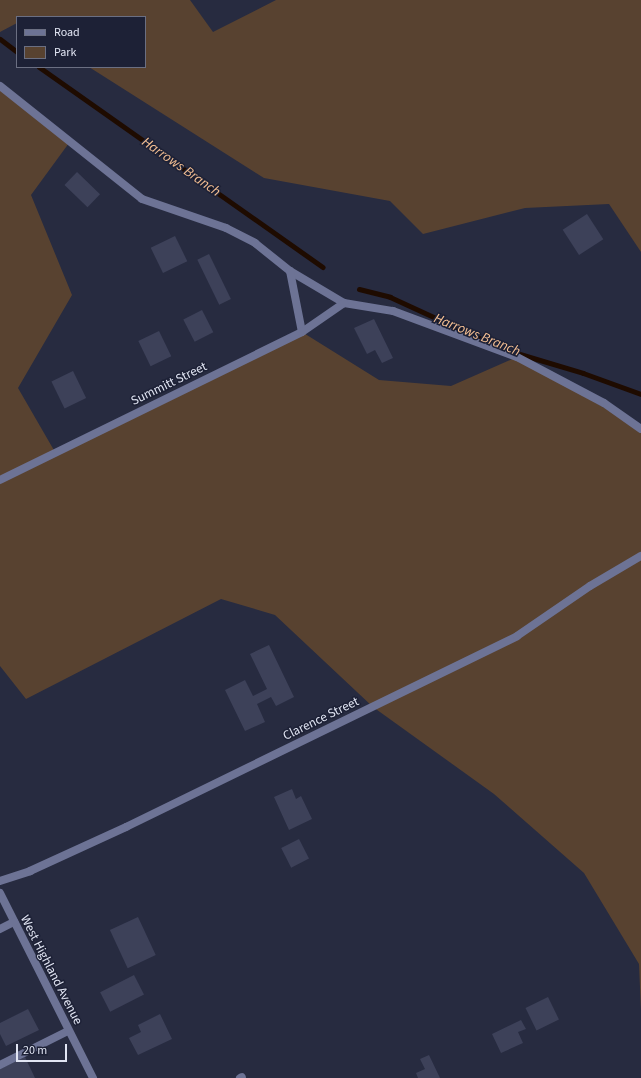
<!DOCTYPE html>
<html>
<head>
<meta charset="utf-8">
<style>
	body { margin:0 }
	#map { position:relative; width:641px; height:1078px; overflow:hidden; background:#272b40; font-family:"Source Sans 3",sans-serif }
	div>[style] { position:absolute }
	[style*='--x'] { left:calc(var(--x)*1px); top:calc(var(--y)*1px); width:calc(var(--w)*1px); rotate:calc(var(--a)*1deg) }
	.green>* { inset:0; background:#584230 }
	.stream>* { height:5px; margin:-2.5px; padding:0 2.5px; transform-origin:2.5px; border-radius:2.5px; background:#1e0b00 }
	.building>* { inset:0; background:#3d4159; transform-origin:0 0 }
	.lane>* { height:8px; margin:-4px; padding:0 4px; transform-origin:4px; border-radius:4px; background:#6d7395 }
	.street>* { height:8px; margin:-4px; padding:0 4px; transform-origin:4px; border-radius:4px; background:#6d7395 }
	span { translate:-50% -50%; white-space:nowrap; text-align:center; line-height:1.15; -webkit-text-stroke:3px #1d2136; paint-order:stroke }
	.street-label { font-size:13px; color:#e1e5f3 }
	.water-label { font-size:14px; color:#f6c093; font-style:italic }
	.legend { position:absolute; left:16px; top:16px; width:130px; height:52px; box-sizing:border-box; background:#1d2136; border:1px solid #6b6f82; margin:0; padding:5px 7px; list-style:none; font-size:12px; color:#e1e5f3 }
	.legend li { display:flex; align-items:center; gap:8px; height:20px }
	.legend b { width:20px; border:1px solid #6b6f82 }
	.scale { position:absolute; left:16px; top:1044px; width:51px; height:18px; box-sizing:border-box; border:2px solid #e1e5f3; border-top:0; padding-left:5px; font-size:12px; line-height:14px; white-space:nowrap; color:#e1e5f3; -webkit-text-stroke:3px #1d2136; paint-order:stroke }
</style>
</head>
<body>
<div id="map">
	<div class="green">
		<div style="clip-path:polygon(0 0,190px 0,213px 32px,276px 0,641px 0,641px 252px,609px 204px,525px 208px,423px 234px,390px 201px,264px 178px,89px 67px,145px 67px,145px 17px,17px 17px,17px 23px,0 32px)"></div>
		<div style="clip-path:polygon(0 86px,69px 143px,31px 195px,72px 295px,18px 388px,55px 452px,302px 332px,379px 380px,451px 386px,517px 357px,641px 429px,641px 1011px,639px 964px,584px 873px,494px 794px,373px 707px,275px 615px,221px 599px,26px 699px,0 666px)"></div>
	</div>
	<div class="stream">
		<div style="--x:0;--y:39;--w:21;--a:37"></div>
		<div style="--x:39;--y:67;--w:347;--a:35.2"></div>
		<div style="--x:359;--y:289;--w:32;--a:14"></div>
		<div style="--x:390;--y:297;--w:112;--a:24.7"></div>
		<div style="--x:513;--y:352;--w:73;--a:16.7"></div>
		<div style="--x:583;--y:373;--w:62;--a:19.9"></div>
	</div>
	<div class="building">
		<div style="left:77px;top:172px;width:32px;height:18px;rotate:44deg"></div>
		<div style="left:587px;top:214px;width:30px;height:29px;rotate:57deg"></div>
		<div style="left:175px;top:236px;width:28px;height:27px;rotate:64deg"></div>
		<div style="left:209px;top:254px;width:50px;height:13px;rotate:64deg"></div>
		<div style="left:202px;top:310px;width:25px;height:21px;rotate:63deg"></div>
		<div style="clip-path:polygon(374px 319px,393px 358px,382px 363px,375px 350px,367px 354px,354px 328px)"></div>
		<div style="left:159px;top:331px;width:28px;height:23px;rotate:64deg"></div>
		<div style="left:73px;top:371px;width:30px;height:24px;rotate:64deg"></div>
		<div style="clip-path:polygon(269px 645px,294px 697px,276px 706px,271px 697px,257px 704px,265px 722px,245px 731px,225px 690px,245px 680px,253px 696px,267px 689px,250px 654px)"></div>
		<div style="clip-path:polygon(292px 789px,296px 799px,301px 796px,312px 819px,289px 830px,274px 797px)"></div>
		<div style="left:299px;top:839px;width:22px;height:20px;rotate:63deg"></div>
		<div style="left:138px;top:917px;width:42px;height:31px;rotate:65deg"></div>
		<div style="left:134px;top:975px;width:22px;height:38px;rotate:63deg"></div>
		<div style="left:548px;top:997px;width:25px;height:25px;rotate:64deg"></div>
		<div style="clip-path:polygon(28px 1009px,39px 1030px,6px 1046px,0 1034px,0 1023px)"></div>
		<div style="clip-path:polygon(160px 1014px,172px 1039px,138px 1055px,129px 1038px,141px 1032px,138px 1025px)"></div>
		<div style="clip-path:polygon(521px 1020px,526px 1029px,518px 1032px,523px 1043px,501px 1053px,492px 1034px)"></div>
		<div style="clip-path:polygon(429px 1055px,440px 1078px,418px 1078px,416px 1073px,425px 1069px,420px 1059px)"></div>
		<div style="clip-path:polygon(25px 1057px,35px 1078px,0 1078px,0 1069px)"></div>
	</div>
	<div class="lane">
		<div style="--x:0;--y:1065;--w:76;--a:-26.6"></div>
	</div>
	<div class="street">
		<div style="--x:0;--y:86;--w:181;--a:38.5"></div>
		<div style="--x:142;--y:199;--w:89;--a:19"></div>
		<div style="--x:226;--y:228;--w:33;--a:27"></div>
		<div style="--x:255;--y:243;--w:45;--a:38.7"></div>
		<div style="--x:290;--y:271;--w:63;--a:30.7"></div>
		<div style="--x:344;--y:303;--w:50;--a:9.3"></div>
		<div style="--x:393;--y:311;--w:132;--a:20.4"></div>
		<div style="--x:517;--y:357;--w:98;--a:27.9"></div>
		<div style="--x:604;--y:403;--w:45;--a:35.1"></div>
		<div style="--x:290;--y:271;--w:62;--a:78.9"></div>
		<div style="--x:0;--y:480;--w:336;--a:-26.1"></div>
		<div style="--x:302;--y:332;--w:51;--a:-34.6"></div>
		<div style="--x:0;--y:881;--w:32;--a:-18"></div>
		<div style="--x:30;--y:871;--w:106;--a:-24.6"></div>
		<div style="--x:126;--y:827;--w:435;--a:-26"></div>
		<div style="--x:517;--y:636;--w:88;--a:-34.4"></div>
		<div style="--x:590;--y:586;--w:59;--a:-30.5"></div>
		<div style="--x:0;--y:893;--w:207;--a:63.3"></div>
		<div style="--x:0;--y:929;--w:16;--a:-27"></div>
		<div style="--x:240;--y:1078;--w:2;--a:-27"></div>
	</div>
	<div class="street-label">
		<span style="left:169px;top:384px;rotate:-26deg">Summitt Street</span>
		<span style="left:321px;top:719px;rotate:-26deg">Clarence Street</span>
		<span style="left:51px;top:970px;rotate:63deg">West Highland Avenue</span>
	</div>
	<div class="water-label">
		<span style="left:181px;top:167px;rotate:35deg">Harrows Branch</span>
		<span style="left:477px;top:335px;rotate:22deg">Harrows Branch</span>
	</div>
	<ul class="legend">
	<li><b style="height:5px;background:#6d7395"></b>Road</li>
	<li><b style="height:11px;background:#584230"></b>Park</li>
	</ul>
	<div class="scale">20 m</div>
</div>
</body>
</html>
